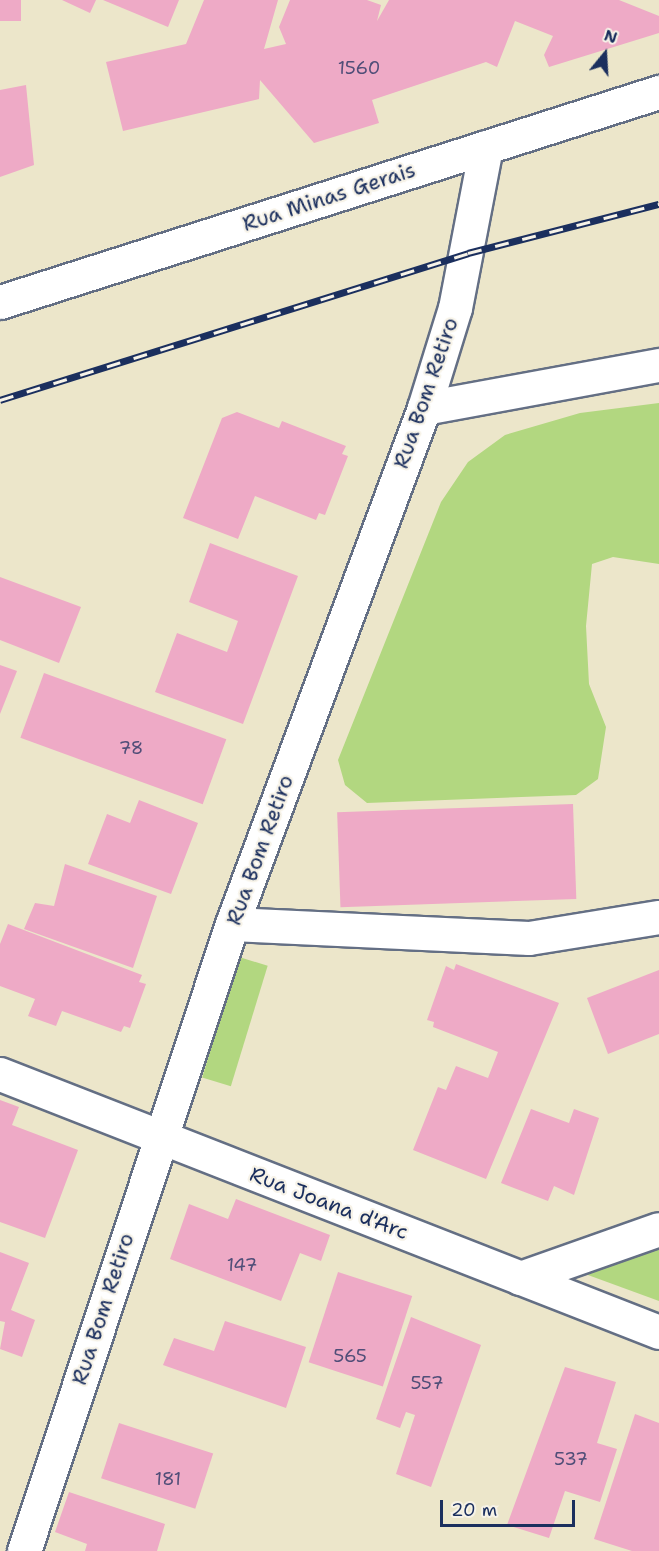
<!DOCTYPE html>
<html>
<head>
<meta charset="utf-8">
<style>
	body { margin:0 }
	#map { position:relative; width:659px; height:1551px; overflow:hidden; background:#ece6ca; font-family:"Shantell Sans",sans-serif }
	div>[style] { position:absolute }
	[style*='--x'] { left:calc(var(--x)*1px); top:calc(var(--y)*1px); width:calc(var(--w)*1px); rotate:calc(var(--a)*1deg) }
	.green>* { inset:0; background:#b2d780; transform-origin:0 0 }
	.building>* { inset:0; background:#eeaac6; transform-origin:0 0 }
	.roads { filter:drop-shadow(2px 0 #646f84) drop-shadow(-2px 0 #646f84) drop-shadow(0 2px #646f84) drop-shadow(0 -2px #646f84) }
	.street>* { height:33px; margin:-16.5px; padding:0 16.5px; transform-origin:16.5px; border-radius:16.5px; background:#fff }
	.secondary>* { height:33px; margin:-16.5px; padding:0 16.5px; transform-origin:16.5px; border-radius:16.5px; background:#fff }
	.rail>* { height:7px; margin-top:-3.5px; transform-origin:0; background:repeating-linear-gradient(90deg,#f7f3e8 0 14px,#1b2f5e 0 28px); box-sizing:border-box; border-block:2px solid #1b2f5e }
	span { translate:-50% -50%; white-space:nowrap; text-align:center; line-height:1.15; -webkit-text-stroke:4.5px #f7f3e8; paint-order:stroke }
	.number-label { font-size:18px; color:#504e78 }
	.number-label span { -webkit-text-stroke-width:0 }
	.street-label { font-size:21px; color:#1b2f5e }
	.north { position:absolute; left:575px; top:24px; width:60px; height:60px; -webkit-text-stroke:4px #f7f3e8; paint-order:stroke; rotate:18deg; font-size:16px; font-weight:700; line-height:24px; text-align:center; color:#1b2f5e }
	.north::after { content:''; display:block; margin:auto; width:21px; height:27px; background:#1b2f5e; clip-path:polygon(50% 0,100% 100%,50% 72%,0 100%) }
	.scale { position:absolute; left:440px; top:1500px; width:135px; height:27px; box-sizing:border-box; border:3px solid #1b2f5e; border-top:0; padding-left:8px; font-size:18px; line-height:21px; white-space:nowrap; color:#1b2f5e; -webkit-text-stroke:4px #f7f3e8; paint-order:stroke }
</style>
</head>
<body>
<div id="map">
	<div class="green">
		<div style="clip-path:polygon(659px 403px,659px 564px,613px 557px,592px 564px,586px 626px,589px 684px,606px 727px,598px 779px,576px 795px,367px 803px,345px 785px,338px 760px,441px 502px,468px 462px,505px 435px,580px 413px)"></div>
		<div style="left:239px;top:957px;width:30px;height:126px;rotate:17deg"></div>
		<div style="clip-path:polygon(659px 1242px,659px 1301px,577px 1271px)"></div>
	</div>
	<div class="building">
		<div style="left:0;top:0;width:21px;height:21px"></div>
		<div style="clip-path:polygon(62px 0,96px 0,90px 13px)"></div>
		<div style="clip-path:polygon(103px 0,179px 0,168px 27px)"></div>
		<div style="clip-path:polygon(204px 0,278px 0,264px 49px,286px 44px,279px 27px,290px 0,367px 0,381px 5px,377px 21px,389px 0,619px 0,659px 16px,659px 33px,549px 67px,544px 55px,553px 36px,515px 21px,497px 67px,486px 62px,372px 100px,379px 123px,314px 143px,260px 80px,259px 99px,123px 131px,106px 62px,186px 44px)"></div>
		<div style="clip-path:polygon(26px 85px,34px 165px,0 177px,0 90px)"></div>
		<div style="clip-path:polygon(237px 412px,279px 428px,282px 421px,346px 446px,342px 454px,348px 456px,325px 515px,319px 513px,316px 520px,255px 496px,238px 539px,183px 518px,222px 418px)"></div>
		<div style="clip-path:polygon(210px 543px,298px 576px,243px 724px,155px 692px,177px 633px,227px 652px,238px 621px,189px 602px)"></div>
		<div style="clip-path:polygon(0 577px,81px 607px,59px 663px,0 640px)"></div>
		<div style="clip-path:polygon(0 665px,17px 671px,0 714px)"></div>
		<div style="left:44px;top:673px;width:194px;height:69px;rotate:20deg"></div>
		<div style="clip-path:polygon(139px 800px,198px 823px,171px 894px,88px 864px,107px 814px,130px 823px)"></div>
		<div style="left:573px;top:804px;width:95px;height:236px;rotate:88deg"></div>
		<div style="clip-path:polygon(65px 864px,157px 896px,133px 968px,24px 929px,35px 903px,54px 906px)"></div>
		<div style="clip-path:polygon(8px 924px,142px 975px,139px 982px,146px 984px,130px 1028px,124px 1026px,121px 1032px,62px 1011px,56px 1026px,28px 1016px,35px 999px,0 986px,0 944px)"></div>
		<div style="clip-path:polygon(456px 964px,559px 1003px,486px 1179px,413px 1150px,438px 1087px,446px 1090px,456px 1066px,488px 1078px,498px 1052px,433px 1027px,434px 1022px,427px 1020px,446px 966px,454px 970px)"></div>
		<div style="clip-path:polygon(659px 970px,659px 1034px,608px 1054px,587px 998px)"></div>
		<div style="clip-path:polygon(0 1100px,19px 1107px,12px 1125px,78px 1150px,45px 1238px,0 1222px)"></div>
		<div style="clip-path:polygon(531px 1109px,569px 1123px,574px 1109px,599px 1118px,574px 1195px,554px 1186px,548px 1201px,501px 1183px)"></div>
		<div style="clip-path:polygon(236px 1199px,330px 1235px,321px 1261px,300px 1253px,281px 1301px,170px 1259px,189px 1204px,228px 1219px)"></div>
		<div style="clip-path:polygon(0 1252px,29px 1263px,11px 1310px,35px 1320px,22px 1357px,0 1349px,5px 1322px,0 1321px)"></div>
		<div style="left:338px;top:1272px;width:78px;height:95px;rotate:18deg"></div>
		<div style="clip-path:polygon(411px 1317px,481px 1345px,431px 1487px,396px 1474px,415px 1415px,406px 1412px,400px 1428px,376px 1419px)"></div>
		<div style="clip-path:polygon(225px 1321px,306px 1347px,286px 1408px,163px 1365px,174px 1338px,214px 1351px)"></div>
		<div style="clip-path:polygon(565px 1367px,616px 1382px,597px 1443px,617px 1449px,600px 1502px,565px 1491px,549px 1538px,507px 1525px)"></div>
		<div style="clip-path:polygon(635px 1414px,659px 1423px,659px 1551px,632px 1551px,594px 1539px)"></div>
		<div style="left:119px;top:1423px;width:99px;height:58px;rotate:18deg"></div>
		<div style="clip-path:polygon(69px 1492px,165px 1524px,157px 1551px,85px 1551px,87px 1544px,55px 1532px)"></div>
	</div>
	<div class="roads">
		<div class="street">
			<div style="--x:424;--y:408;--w:239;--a:-10.4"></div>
			<div style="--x:232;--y:924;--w:297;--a:2.7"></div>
			<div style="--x:529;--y:938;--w:132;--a:-9.2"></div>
			<div style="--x:0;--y:1074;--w:708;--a:21.38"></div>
			<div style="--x:520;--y:1278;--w:147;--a:-19.4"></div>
		</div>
		<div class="secondary">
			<div style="--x:0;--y:302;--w:692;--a:-17.68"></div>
			<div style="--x:24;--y:1551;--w:661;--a:-71.65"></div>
			<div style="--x:232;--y:924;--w:551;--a:-69.59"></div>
			<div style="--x:424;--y:408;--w:105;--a:-72.8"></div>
			<div style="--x:455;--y:308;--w:164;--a:-79.1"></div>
		</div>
	</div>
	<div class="rail">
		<div style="--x:0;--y:400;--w:491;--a:-17.4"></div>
		<div style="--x:468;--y:253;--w:197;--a:-14.4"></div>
	</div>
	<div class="number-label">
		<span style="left:359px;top:68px">1560</span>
		<span style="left:131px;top:748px">78</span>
		<span style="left:242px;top:1265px">147</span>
		<span style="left:350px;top:1356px">565</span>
		<span style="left:427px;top:1383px">557</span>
		<span style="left:571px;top:1459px">537</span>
		<span style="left:168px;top:1479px">181</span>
	</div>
	<div class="street-label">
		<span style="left:329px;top:197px;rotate:-18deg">Rua Minas Gerais</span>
		<span style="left:426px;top:393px;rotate:-71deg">Rua Bom Retiro</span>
		<span style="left:260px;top:850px;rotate:-70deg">Rua Bom Retiro</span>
		<span style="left:329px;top:1203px;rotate:21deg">Rua Joana d'Arc</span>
		<span style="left:103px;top:1309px;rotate:-72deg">Rua Bom Retiro</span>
	</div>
	<div class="north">N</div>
	<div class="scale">20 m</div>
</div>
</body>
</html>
